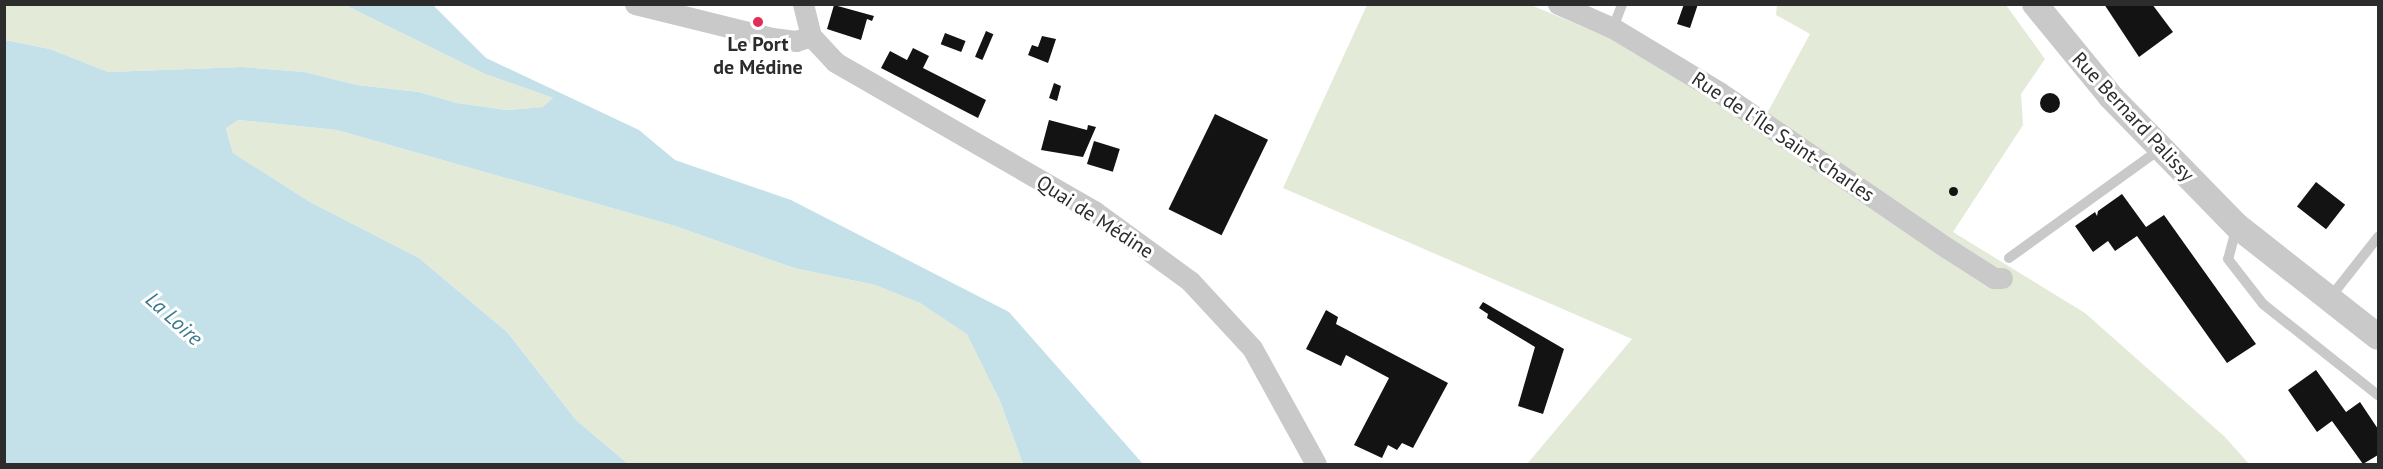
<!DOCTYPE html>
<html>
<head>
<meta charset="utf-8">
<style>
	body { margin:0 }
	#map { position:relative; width:2383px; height:469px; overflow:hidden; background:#fff; font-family:"PT Sans",sans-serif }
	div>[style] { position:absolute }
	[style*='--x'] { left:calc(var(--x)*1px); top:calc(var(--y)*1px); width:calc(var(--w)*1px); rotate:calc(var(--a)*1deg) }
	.green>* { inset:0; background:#e4ead8 }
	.water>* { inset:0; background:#c4e1ea }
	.building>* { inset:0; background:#131313; transform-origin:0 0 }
	.round { border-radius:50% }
	.service>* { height:10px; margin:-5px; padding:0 5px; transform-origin:5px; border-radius:5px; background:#c9c9c9 }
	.minor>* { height:21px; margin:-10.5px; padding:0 10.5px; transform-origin:10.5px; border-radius:10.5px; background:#c9c9c9 }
	.tertiary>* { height:26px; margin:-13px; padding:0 13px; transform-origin:13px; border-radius:13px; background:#c9c9c9 }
	.dots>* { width:16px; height:16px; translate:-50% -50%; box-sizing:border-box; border:3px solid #fff; border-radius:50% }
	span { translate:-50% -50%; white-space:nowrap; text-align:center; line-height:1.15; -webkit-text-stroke:6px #fff; paint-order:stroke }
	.poi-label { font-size:20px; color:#2c2c2c; font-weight:700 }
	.street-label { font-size:20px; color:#2c2c2c }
	.water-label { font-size:21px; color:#3b798c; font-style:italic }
	.frame { position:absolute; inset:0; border:6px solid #2c2c2c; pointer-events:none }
</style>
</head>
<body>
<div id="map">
	<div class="green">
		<div style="clip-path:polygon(5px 5px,345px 5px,485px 74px,553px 98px,544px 107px,507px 110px,457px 103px,419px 92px,357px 85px,305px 72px,242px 67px,108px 72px,50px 49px,5px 40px)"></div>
		<div style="clip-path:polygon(1367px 5px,1531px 5px,1617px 41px,1759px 128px,1810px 34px,1776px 15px,1777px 5px,2006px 5px,2045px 59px,2021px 94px,2023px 125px,1953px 232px,2085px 313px,2225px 437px,2249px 464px,1527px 464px,1632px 339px,1283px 188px)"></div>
		<div style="clip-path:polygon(238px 120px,337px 130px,675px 226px,794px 268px,875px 285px,920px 303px,968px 334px,1000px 401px,1023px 464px,628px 464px,576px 420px,507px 332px,419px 258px,310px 202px,233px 153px,226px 127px)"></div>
	</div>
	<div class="water">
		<div style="clip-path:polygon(345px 5px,433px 5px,486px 58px,639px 130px,675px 160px,791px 200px,1009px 312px,1143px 464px,1023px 464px,1000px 401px,967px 334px,920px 303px,875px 285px,794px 268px,675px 226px,337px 130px,238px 120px,226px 128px,233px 153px,310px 202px,419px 258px,507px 332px,576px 420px,628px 464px,5px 464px,5px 40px,50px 49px,108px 72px,242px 67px,305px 72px,357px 85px,419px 92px,457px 103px,507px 110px,543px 107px,553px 98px,485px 74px)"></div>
	</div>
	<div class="building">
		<div style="clip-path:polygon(1684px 4px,1698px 4px,1690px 28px,1677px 24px)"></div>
		<div style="clip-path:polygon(2104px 4px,2152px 4px,2173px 32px,2139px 57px)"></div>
		<div style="clip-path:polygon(834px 5px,874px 16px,872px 21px,867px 19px,861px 40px,827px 29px)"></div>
		<div style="left:986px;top:31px;width:8px;height:28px;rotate:23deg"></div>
		<div style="left:945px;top:33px;width:22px;height:12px;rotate:21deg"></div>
		<div style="clip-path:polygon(1042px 36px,1056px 39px,1048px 63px,1028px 55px,1032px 45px,1038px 47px)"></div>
		<div style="clip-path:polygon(913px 48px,929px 56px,923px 68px,986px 100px,978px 118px,881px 68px,890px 51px,907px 60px)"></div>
		<div style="clip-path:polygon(1054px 83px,1061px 86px,1057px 101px,1049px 98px)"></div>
		<div class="round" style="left:2040px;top:93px;width:20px;height:20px"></div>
		<div style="left:1215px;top:114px;width:59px;height:106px;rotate:26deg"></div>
		<div style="clip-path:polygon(1049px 120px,1087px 130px,1088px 125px,1096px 127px,1083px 157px,1041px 150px)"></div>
		<div style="left:1094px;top:141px;width:27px;height:24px;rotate:17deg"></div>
		<div style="left:2316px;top:182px;width:37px;height:31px;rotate:38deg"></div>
		<div class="round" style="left:1948.5px;top:186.5px;width:9px;height:9px"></div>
		<div style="clip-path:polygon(2122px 194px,2146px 227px,2164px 215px,2256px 344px,2227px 363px,2137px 236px,2115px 251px,2108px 241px,2093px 252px,2075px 226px,2095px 212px,2097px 216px,2098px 211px)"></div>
		<div style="clip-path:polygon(1483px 302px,1564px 349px,1543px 414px,1518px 406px,1535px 347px,1487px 318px,1488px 314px,1479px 308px)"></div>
		<div style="clip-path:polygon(1326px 310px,1338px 317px,1336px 324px,1448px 383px,1413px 448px,1402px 443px,1397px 450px,1388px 445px,1382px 458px,1354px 445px,1389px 378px,1346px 355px,1341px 366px,1306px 349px)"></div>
		<div style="clip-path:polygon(2316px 370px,2346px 412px,2360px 402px,2378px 429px,2378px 455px,2363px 464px,2332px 421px,2317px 432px,2288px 390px)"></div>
	</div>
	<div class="service">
		<div style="--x:1613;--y:28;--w:26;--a:-69"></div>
		<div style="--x:2237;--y:226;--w:34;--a:105"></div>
		<div style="--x:2228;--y:259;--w:57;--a:52.1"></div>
		<div style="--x:2263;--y:304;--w:147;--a:38.4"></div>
		<div style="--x:2009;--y:258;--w:186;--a:-35.8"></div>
		<div style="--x:2329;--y:299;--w:79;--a:-51.7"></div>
	</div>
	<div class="minor">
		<div style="--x:635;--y:4;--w:141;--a:13.9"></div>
		<div style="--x:772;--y:38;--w:24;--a:7"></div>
		<div style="--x:796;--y:41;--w:16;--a:-18"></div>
		<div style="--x:803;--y:4;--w:33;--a:76"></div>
		<div style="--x:811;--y:36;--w:35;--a:47"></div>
		<div style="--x:835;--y:62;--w:299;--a:29.9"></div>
		<div style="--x:1094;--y:211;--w:119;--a:36.1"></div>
		<div style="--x:1190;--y:281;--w:91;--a:47.2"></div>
		<div style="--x:1252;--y:348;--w:132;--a:61.1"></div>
		<div style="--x:1558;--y:4;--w:60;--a:23.6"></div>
		<div style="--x:1613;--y:28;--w:124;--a:31.1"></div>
		<div style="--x:1719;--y:92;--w:276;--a:34.4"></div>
		<div style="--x:1947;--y:248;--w:56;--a:32.6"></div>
		<div style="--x:1994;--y:278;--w:8;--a:0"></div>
	</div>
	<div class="tertiary">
		<div style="--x:2035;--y:4;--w:120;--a:50.7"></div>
		<div style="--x:2111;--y:97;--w:180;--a:45.7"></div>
		<div style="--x:2237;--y:226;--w:179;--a:38.2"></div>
	</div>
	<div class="dots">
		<div style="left:758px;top:22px;background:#e32d57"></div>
	</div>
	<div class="poi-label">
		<span style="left:758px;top:56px">Le Port<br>de Médine</span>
	</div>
	<div class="street-label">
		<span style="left:2133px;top:117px;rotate:47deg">Rue Bernard Palissy</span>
		<span style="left:1783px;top:137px;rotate:34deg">Rue de l'Île Saint-Charles</span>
		<span style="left:1095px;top:217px;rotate:33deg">Quai de Médine</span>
	</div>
	<div class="water-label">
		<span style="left:174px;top:319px;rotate:42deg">La Loire</span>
	</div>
	<div class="frame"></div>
</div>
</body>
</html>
